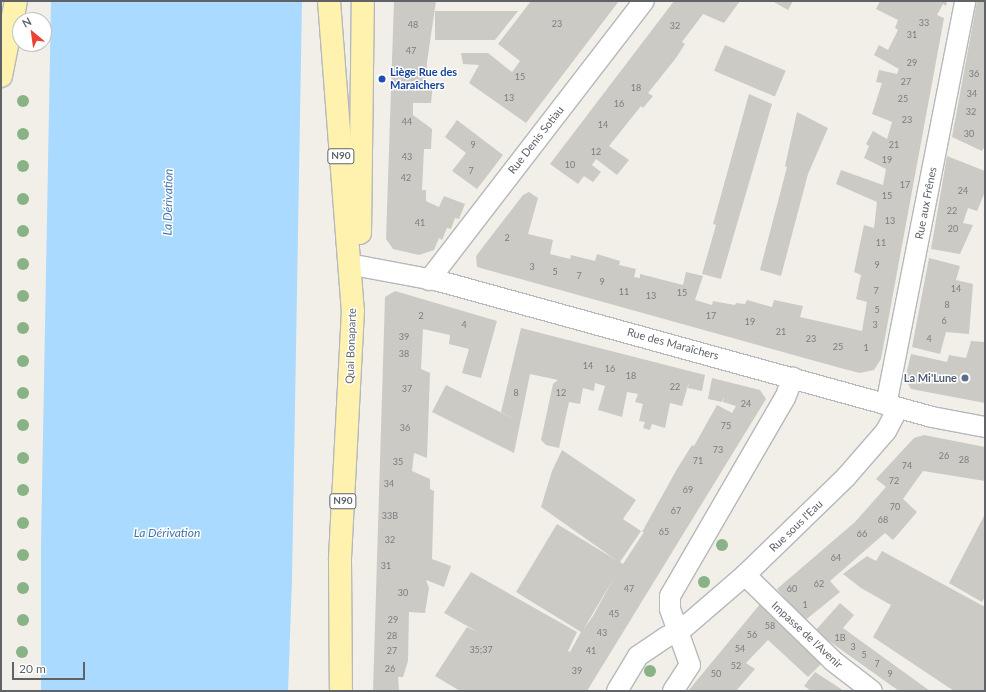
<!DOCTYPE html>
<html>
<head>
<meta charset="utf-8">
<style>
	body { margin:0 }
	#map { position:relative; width:986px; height:692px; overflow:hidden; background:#f1efe8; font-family:Lato,sans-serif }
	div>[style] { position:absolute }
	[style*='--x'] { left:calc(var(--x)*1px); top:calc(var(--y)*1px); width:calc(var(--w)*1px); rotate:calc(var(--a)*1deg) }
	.water>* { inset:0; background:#aadaff }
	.building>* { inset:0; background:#cccac5; transform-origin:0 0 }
	.roads { filter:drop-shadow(1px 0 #b5b8bc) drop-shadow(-1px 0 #b5b8bc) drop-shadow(0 1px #b5b8bc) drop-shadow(0 -1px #b5b8bc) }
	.street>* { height:20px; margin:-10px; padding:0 10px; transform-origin:10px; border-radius:10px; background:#fff }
	.primary>* { height:22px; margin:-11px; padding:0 11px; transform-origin:11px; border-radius:11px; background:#fff2af }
	.trees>* { width:12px; height:12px; margin:-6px; border-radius:50%; background:#89b387 }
	.dots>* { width:11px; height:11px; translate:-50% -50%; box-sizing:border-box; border:2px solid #fff; border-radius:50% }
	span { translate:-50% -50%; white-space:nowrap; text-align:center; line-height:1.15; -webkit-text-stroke:3px #fff; paint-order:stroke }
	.number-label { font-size:9px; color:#7a7d7f }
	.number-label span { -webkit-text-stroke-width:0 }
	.shield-label span { padding:1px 3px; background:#fff; border:1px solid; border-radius:3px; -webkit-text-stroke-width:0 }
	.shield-label { font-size:10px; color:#5f6368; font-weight:700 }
	.transit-label { font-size:11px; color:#164399; font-weight:700 }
	.left { translate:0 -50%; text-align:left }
	.street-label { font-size:11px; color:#5f6368 }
	.service-label { font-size:11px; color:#4e5e75; font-weight:700 }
	.right { translate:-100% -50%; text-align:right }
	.water-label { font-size:12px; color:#4174aa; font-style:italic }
	.frame { position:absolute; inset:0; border:2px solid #5f6368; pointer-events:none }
	.north { position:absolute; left:12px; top:12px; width:40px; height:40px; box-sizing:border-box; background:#fff; border:1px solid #bfc1c3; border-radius:50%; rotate:331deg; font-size:11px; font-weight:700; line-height:16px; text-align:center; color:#5f6368 }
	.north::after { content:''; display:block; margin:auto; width:14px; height:18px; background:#ea4335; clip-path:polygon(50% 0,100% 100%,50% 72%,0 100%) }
	.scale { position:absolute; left:12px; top:662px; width:73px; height:18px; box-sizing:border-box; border:2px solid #5f6368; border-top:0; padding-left:5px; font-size:12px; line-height:14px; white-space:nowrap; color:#5f6368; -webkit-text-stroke:3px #fff; paint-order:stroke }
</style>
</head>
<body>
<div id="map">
	<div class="water">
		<div style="clip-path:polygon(51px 1px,302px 1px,292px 580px,288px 691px,41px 691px,41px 545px)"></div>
	</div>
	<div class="building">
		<div style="clip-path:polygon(394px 1px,436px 1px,427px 62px,426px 84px,433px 84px,431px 103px,413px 103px,413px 115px,432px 129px,431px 149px,424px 149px,422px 190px,426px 190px,426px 201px,439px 207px,444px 196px,465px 204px,459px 219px,455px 218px,451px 229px,447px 228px,442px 240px,439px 238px,434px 250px,419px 255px,393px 249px,386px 239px)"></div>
		<div style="clip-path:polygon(531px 1px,619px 1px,526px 123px,469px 83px,479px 65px,463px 64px,461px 53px,488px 53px,512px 72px,520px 61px,498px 44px)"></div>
		<div style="clip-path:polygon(674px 1px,740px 1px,724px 23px,703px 14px,682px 42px,685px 44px,676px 58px,648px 93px,653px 96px,643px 108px,641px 106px,609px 146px,629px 160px,617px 175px,596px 159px,592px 165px,601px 172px,593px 182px,584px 176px,578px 184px,550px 164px)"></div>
		<div style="clip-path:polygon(772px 1px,793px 1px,788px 10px)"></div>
		<div style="clip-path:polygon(880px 1px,947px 1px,946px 6px,943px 4px,937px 15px,944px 18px,940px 40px,881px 359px,874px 370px,860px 373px,844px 369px,477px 267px,476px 256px,523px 195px,529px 192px,538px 198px,528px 234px,553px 240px,550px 254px,570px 259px,571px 255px,595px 261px,597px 254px,620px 261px,619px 265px,636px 269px,634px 277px,640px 278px,640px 274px,683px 285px,686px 272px,703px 276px,695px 300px,712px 305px,713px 301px,735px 305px,736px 303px,745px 304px,747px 300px,772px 307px,774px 300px,803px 306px,800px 317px,862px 331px,867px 302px,856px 299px,861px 275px,854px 272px,864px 225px,874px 228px,877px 202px,836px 184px,841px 170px,883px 185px,886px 169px,864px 158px,869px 146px,866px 144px,873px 131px,887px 139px,892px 122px,872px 114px,882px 83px,876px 82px,879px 70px,897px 74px,899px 69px,874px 55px,879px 45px,888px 50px,898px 30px,895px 28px,898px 20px,876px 9px)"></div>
		<div style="clip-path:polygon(977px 1px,985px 1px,985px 146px,982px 151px,952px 137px)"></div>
		<div style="clip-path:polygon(435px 11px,518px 11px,495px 40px,435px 40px)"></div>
		<div style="left:725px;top:45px;width:66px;height:28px;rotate:23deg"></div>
		<div style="clip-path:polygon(749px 94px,772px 104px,721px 279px,702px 274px,716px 225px,713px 224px)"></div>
		<div style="clip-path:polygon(797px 112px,828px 128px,808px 174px,781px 276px,760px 270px,787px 167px,785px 166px)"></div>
		<div style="clip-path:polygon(457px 120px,503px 155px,477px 189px,452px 171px,466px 153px,445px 137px)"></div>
		<div style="clip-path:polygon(947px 156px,985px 171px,985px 192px,977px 211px,968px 208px,963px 223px,973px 225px,960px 254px,931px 249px)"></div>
		<div style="clip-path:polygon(929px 258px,960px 266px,956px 280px,973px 284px,969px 334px,946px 332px,940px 354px,912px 347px)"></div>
		<div style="clip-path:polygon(395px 291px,497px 321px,481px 378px,462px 373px,469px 349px,449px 344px,450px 335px,423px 329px,421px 369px,430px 373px,427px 458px,414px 453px,412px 471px,430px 479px,430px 489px,434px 491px,432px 559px,451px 566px,444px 587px,426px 580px,429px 588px,425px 613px,409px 612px,408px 661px,403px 677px,398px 677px,399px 691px,373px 691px,385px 297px)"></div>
		<div style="clip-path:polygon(521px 328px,705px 375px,702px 391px,688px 388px,689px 382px,682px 406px,670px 403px,665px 428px,652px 424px,650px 430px,643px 428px,645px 422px,639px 421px,643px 404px,635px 402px,638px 394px,627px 392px,622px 417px,598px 410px,605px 386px,595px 383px,594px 391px,583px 388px,580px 404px,569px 402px,559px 448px,546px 445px,541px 440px,553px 384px,558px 380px,530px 374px,514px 453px,432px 412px,446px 385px,518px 421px,501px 412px)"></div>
		<div style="clip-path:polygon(971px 341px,985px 342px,985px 403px,911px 389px,905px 379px,911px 354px,947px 362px,949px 355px,966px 358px)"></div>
		<div style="clip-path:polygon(evenodd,712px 378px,760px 390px,766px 399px,587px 691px,460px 691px,435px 676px,467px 627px,478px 632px,444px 613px,471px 572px,577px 632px,568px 651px,570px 652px,581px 632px,516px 592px,557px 524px,616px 560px,541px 507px,552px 471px,562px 450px,636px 500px,623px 519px,641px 531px,620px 562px,623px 564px,644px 532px,642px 532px,677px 469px,692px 445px,694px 446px,717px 405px,732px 413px,736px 406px,723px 402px,724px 396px,722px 402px,708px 399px,712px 378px,614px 578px,593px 616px,583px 630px,614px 578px)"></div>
		<div style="clip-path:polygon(924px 435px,985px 447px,985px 481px,923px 471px,903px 499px,917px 512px,893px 540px,885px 533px,830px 581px,840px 592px,803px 622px,777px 589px,855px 522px,886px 487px,876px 479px,914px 438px)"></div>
		<div style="clip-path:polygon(985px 514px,985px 597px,982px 602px,949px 583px)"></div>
		<div style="clip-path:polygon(882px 551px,985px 607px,985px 691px,954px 691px,873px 637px,891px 605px,861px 588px,843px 574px,867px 556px,876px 561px)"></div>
		<div style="clip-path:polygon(761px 603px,823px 662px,808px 677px,768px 640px,746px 663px,755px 669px,736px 691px,688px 691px)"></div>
		<div style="clip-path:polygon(840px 603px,854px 615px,843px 628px,930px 691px,899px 691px,815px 631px)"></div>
		<div style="clip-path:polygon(815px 672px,832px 683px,844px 691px,811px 691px,804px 686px)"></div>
	</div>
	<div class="roads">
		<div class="street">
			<div style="--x:359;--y:266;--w:81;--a:10.6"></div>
			<div style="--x:439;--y:281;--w:511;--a:15.42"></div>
			<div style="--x:932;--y:417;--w:54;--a:10.7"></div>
			<div style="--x:429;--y:280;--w:352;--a:-52.4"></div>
			<div style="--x:886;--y:405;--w:412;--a:-78.9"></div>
			<div style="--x:745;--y:575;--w:123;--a:44.3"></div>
			<div style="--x:833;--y:661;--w:49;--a:37.6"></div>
			<div style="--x:617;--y:691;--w:41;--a:-59"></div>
			<div style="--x:638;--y:656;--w:34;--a:-34"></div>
			<div style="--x:666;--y:637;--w:15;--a:-23"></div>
			<div style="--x:680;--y:631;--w:86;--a:-40.7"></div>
			<div style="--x:745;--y:575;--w:141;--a:-44.1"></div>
			<div style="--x:846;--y:477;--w:61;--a:-49"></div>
			<div style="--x:886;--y:431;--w:26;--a:-62"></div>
			<div style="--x:673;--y:691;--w:31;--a:-57"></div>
			<div style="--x:690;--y:665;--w:59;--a:-109.7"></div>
			<div style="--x:670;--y:609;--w:13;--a:-90"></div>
			<div style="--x:670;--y:596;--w:229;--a:-59.9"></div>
			<div style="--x:785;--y:398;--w:22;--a:-69"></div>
		</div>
		<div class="primary">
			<div style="--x:329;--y:1;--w:310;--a:85.6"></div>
			<div style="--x:353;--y:310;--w:250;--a:93"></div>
			<div style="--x:340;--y:560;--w:131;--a:89.6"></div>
			<div style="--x:1;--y:76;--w:76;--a:-78.7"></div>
			<div style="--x:360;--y:233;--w:232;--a:-89.3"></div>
		</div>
	</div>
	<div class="trees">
		<div style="left:23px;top:101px"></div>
		<div style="left:23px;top:134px"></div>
		<div style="left:23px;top:166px"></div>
		<div style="left:23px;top:199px"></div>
		<div style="left:23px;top:231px"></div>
		<div style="left:23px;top:264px"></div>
		<div style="left:23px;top:296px"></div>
		<div style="left:23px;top:328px"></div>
		<div style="left:23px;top:361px"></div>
		<div style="left:23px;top:393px"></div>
		<div style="left:23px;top:425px"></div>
		<div style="left:23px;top:458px"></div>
		<div style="left:23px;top:490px"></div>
		<div style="left:23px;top:523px"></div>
		<div style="left:722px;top:545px"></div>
		<div style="left:23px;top:555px"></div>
		<div style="left:704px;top:582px"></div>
		<div style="left:23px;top:588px"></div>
		<div style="left:23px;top:620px"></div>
		<div style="left:22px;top:652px"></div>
		<div style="left:650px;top:671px"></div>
	</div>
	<div class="dots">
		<div style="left:382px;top:79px;background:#1a4fb4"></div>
		<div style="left:965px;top:378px;background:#5c6f8a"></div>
	</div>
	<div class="number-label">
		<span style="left:924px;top:23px">33</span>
		<span style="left:557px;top:24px">23</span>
		<span style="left:413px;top:25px">48</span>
		<span style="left:675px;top:26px">32</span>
		<span style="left:912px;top:35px">31</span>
		<span style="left:411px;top:51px">47</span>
		<span style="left:912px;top:63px">29</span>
		<span style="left:974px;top:74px">36</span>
		<span style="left:520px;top:77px">15</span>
		<span style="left:906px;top:82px">27</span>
		<span style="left:636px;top:88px">18</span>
		<span style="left:972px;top:94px">34</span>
		<span style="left:509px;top:98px">13</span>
		<span style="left:903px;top:99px">25</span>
		<span style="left:619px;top:104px">16</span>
		<span style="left:971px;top:112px">32</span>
		<span style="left:907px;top:120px">23</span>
		<span style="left:407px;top:122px">44</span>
		<span style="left:603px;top:125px">14</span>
		<span style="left:969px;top:134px">30</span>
		<span style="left:473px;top:145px">9</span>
		<span style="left:894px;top:145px">21</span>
		<span style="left:596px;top:152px">12</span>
		<span style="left:407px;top:157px">43</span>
		<span style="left:887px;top:160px">19</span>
		<span style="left:570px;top:165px">10</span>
		<span style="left:471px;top:171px">7</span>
		<span style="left:406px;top:178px">42</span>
		<span style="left:905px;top:185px">17</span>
		<span style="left:963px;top:191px">24</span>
		<span style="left:887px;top:196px">15</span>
		<span style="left:952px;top:211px">22</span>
		<span style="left:890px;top:221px">13</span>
		<span style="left:420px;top:223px">41</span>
		<span style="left:953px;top:229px">20</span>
		<span style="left:507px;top:238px">2</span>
		<span style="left:881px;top:243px">11</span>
		<span style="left:877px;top:265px">9</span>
		<span style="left:532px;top:267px">3</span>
		<span style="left:555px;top:272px">5</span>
		<span style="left:579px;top:276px">7</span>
		<span style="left:602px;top:282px">9</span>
		<span style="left:956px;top:289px">14</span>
		<span style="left:876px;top:291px">7</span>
		<span style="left:624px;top:292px">11</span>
		<span style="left:682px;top:293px">15</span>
		<span style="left:651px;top:296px">13</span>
		<span style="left:947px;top:305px">8</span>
		<span style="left:877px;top:310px">5</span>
		<span style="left:421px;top:316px">2</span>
		<span style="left:711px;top:316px">17</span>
		<span style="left:944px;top:321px">6</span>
		<span style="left:750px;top:322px">19</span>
		<span style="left:464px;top:325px">4</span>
		<span style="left:875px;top:325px">3</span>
		<span style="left:781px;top:332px">21</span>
		<span style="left:404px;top:337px">39</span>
		<span style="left:811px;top:339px">23</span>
		<span style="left:929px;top:339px">4</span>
		<span style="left:838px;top:347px">25</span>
		<span style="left:866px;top:348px">1</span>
		<span style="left:404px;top:354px">38</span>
		<span style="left:588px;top:366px">14</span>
		<span style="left:610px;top:369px">16</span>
		<span style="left:631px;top:376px">18</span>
		<span style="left:675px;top:387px">22</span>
		<span style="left:407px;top:389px">37</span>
		<span style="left:516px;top:393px">8</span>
		<span style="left:561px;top:393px">12</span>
		<span style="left:746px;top:404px">24</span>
		<span style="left:726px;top:426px">75</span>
		<span style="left:405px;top:428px">36</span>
		<span style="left:718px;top:450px">73</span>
		<span style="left:944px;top:456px">26</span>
		<span style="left:964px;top:460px">28</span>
		<span style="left:698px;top:461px">71</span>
		<span style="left:398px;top:462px">35</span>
		<span style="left:907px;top:466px">74</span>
		<span style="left:894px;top:481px">72</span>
		<span style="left:389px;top:484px">34</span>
		<span style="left:688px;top:490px">69</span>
		<span style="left:895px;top:507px">70</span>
		<span style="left:676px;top:511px">67</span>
		<span style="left:390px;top:516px">33B</span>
		<span style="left:883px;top:520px">68</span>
		<span style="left:664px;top:532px">65</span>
		<span style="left:862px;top:534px">66</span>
		<span style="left:390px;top:540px">32</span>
		<span style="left:836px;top:558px">64</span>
		<span style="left:386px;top:566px">31</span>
		<span style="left:819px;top:584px">62</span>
		<span style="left:629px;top:589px">47</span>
		<span style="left:792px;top:589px">60</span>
		<span style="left:403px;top:593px">30</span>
		<span style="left:805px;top:605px">1</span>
		<span style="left:614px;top:614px">45</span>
		<span style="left:393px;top:620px">29</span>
		<span style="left:770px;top:626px">58</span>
		<span style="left:602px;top:633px">43</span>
		<span style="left:752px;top:635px">56</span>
		<span style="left:392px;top:636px">28</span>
		<span style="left:840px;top:638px">1B</span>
		<span style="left:853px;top:647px">3</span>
		<span style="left:740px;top:649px">54</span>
		<span style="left:481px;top:650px">35;37</span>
		<span style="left:392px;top:651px">27</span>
		<span style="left:591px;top:651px">41</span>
		<span style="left:864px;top:655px">5</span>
		<span style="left:877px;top:664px">7</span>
		<span style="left:736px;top:666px">52</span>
		<span style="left:390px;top:669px">26</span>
		<span style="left:577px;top:671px">39</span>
		<span style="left:716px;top:674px">50</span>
		<span style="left:890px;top:674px">9</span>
	</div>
	<div class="shield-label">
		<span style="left:341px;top:156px">N90</span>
		<span style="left:343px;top:501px">N90</span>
	</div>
	<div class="transit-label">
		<span class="left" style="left:390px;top:79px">Liège Rue des<br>Maraîchers</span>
	</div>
	<div class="street-label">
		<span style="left:536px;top:140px;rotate:-52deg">Rue Denis Sotiau</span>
		<span style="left:926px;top:203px;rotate:-79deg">Rue aux Frênes</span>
		<span style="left:673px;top:344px;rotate:15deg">Rue des Maraîchers</span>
		<span style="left:351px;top:346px;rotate:-88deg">Quai Bonaparte</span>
		<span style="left:796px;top:526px;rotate:-44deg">Rue sous l'Eau</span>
		<span style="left:807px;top:635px;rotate:43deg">Impasse de l'Avenir</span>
	</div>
	<div class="service-label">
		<span class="right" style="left:957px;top:378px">La Mi'Lune</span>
	</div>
	<div class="water-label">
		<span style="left:168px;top:202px;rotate:-89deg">La Dérivation</span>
		<span style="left:167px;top:533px">La Dérivation</span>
	</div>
	<div class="frame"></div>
	<div class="north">N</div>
	<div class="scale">20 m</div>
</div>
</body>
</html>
